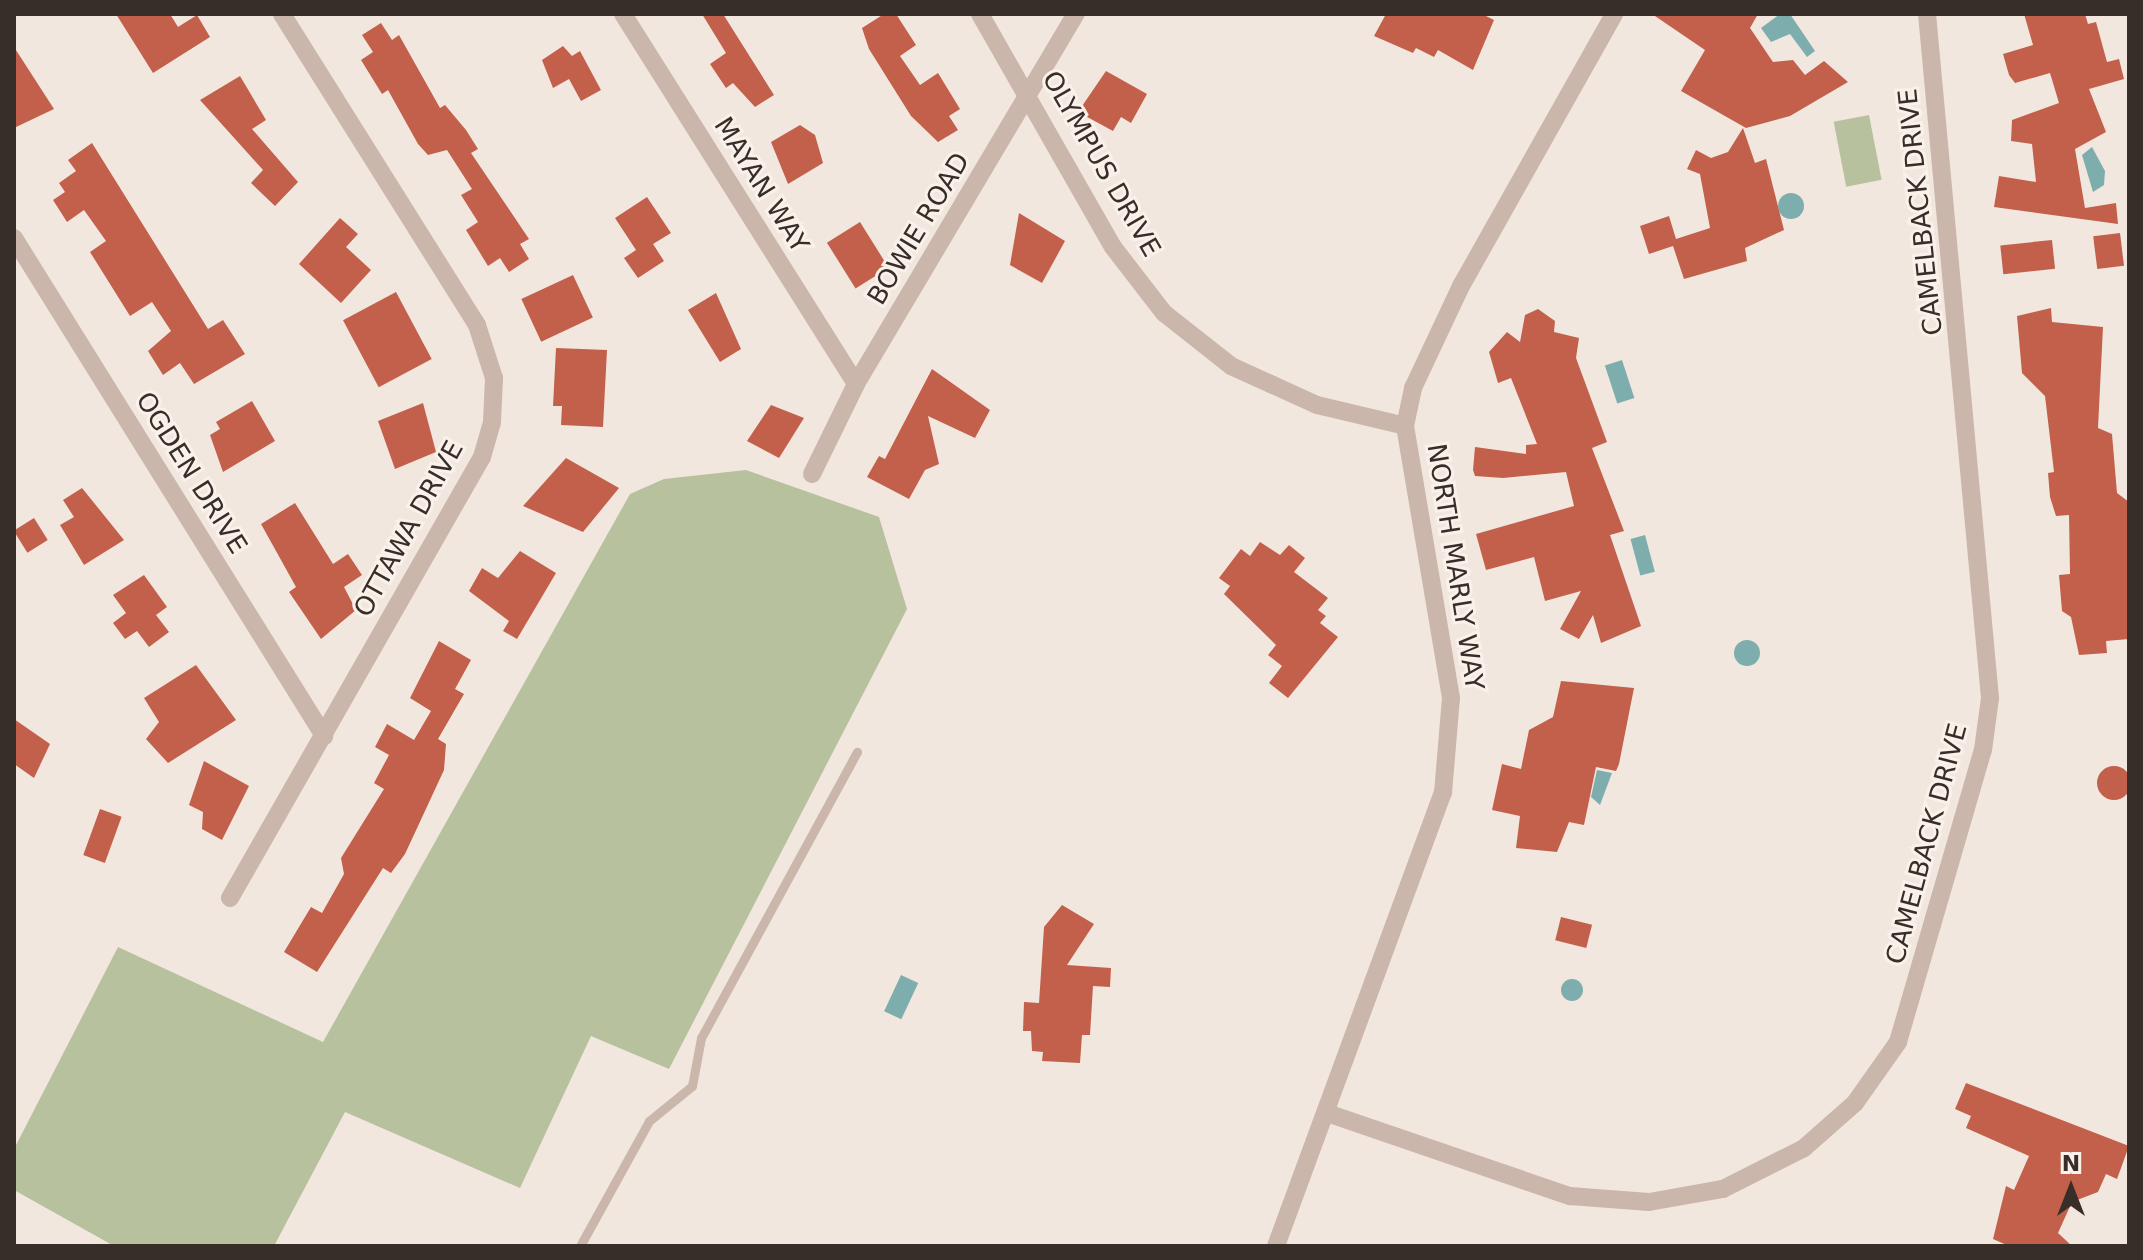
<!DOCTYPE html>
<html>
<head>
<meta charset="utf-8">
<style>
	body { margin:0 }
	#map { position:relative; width:2143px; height:1260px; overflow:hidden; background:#f2e7de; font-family:"DejaVu Sans",sans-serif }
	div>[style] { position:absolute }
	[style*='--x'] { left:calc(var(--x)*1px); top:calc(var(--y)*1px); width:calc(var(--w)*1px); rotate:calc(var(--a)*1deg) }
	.green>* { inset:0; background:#b7c19e; transform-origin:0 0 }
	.water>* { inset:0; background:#7daead; transform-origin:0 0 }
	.round { border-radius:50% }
	.building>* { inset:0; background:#c3604b; transform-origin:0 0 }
	.service>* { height:9px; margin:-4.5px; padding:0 4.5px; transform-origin:4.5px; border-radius:4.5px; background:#cab6aa }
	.minor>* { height:18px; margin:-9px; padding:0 9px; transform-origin:9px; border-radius:9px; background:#cab6aa }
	span { translate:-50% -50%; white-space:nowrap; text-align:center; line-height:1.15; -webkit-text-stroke:6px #f9f1ea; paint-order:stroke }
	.street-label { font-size:26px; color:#372d29 }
	.frame { position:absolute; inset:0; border:16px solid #372d29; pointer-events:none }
	.north { position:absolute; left:2031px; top:1148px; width:80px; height:80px; -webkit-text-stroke:6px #f9f1ea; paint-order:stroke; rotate:0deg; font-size:22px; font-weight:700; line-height:32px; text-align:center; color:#372d29 }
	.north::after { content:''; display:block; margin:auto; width:28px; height:36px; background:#372d29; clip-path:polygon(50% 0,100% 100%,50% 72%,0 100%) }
</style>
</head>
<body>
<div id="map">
	<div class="green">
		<div style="left:1869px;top:115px;width:66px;height:36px;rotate:79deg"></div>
		<div style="clip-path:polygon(746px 470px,879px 517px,907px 609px,669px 1069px,591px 1036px,520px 1188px,345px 1112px,274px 1246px,114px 1246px,14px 1190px,14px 1149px,118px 947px,323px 1042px,630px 494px,664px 479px)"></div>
	</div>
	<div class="water">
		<div style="clip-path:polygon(1780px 14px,1790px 14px,1815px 51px,1807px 57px,1790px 34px,1771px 42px,1761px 28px)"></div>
		<div style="clip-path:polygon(2092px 147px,2105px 171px,2104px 185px,2093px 192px,2082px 155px)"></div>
		<div class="round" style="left:1778px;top:193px;width:26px;height:26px"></div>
		<div style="left:1622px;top:360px;width:40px;height:18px;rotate:72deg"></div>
		<div style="left:1645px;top:535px;width:38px;height:15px;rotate:75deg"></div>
		<div class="round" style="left:1734px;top:640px;width:26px;height:26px"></div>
		<div style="clip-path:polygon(1597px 770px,1612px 773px,1600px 805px,1591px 797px)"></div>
		<div style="left:901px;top:975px;width:19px;height:40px;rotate:25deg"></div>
		<div class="round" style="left:1561px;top:979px;width:22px;height:22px"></div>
	</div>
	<div class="building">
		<div style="clip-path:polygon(116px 14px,170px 14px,178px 27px,197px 15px,210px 37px,153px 73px)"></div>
		<div style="clip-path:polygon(702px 14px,723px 14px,774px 95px,755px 107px,733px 83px,726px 88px,710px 64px,726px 53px)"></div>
		<div style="clip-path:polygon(884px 14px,896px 14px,916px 45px,900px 56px,920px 85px,938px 73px,960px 109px,949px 116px,958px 130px,938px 142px,911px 116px,869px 49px,862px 28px)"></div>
		<div style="clip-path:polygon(1386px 14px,1482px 14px,1494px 20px,1473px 70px,1438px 50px,1434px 57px,1416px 48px,1413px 53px,1374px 36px)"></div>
		<div style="clip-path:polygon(1652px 14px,1758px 14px,1750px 28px,1773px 62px,1793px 60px,1805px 75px,1824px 61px,1848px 82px,1790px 116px,1746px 128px,1681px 91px,1705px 50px)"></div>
		<div style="clip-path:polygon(2024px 14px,2085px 14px,2088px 24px,2096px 22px,2107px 62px,2119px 59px,2124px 79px,2089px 89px,2106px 132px,2075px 149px,2085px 208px,2116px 203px,2118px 224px,1994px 207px,1999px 176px,2036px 182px,2032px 144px,2011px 141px,2012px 120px,2059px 103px,2050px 73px,2015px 83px,2009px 75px,2003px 54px,2033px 45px)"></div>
		<div style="clip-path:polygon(381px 23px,392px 40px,399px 35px,440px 108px,445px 105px,466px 130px,478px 149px,471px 153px,529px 239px,520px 244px,529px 259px,509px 272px,500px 258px,488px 266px,466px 230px,478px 222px,461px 195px,472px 189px,447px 150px,428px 155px,418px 144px,388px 90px,382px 94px,361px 60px,373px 52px,362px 35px)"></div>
		<div style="clip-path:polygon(563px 46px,572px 56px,580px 51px,601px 90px,581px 101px,569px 79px,553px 88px,542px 60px)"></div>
		<div style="clip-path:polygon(14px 47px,54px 109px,14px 128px)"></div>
		<div style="clip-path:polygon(1106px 71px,1147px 94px,1131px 123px,1121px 117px,1113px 131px,1078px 112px)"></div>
		<div style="clip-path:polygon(240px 76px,266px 120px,252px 129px,298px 182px,275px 206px,251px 183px,263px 170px,200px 100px)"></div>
		<div style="clip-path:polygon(800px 125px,815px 135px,823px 163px,788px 184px,771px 142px)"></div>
		<div style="clip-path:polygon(1743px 128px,1755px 163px,1766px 159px,1784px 230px,1745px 248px,1747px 261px,1684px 279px,1673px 246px,1649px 254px,1640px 226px,1669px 216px,1676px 239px,1710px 228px,1700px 174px,1687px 169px,1696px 150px,1711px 158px,1728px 152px)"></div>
		<div style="clip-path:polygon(92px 143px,208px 329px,223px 320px,245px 354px,194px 384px,180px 363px,163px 375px,148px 351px,171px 331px,152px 302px,130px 316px,90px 252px,106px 241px,84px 210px,67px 222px,53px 200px,65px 192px,59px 183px,76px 171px,68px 160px)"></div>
		<div style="clip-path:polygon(647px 197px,671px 233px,653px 244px,664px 261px,638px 278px,624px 258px,636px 250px,615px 218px)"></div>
		<div style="clip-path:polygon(1019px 213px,1065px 241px,1042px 283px,1010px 265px)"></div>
		<div style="clip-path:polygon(340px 218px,358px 234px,346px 247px,371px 270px,341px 303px,299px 264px)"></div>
		<div style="left:860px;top:222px;width:54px;height:39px;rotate:58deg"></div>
		<div style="left:2120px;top:233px;width:33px;height:27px;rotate:83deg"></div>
		<div style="left:2052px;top:240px;width:29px;height:52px;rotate:84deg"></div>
		<div style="left:573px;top:275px;width:47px;height:57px;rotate:65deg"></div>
		<div style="left:396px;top:292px;width:76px;height:60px;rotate:62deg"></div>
		<div style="clip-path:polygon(716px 293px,741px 349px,720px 362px,688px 310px)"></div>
		<div style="clip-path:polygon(2051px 308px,2052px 322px,2103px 327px,2098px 428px,2112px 434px,2117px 493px,2129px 502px,2129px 639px,2106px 641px,2107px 653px,2079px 655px,2071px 617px,2062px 611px,2059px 575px,2070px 574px,2069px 515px,2056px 516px,2050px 497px,2048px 473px,2054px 472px,2045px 396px,2022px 373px,2017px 316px)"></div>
		<div style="clip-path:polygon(1538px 309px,1555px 321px,1554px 332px,1579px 338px,1576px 358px,1607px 442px,1592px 448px,1624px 531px,1610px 535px,1641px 626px,1601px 643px,1593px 615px,1579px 639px,1560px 629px,1581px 591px,1545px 601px,1534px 557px,1486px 570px,1476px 534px,1574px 506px,1566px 472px,1503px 478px,1475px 476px,1473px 470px,1475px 447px,1526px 454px,1526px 445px,1537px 444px,1511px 378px,1498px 383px,1489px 352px,1507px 332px,1520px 342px,1525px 315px)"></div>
		<div style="clip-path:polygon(556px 348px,607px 350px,603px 427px,561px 425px,562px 406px,553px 406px)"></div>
		<div style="clip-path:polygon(932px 369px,990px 410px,975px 438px,928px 416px,939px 464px,925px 470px,909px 499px,867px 477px,879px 456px,885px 459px)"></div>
		<div style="clip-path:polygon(252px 401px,275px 441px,223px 472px,210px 435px,220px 429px,216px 422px)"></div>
		<div style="clip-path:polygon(423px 403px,436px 452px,395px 469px,378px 421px)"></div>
		<div style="clip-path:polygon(771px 405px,804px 418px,779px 458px,747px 441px)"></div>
		<div style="clip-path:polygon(566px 458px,619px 488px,583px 532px,523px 506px)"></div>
		<div style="clip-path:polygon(82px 488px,124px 540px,84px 565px,60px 525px,74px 517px,63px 500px)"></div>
		<div style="clip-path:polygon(295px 503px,333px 564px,348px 554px,362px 575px,344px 587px,356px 610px,321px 639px,289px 592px,296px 587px,261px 524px)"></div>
		<div style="left:34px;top:518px;width:26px;height:24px;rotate:58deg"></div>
		<div style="clip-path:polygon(1260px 542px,1280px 555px,1289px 545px,1305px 558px,1294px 572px,1328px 598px,1318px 610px,1326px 616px,1320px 623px,1338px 637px,1288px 698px,1269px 683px,1282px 666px,1268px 655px,1276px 645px,1224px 594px,1230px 586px,1219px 578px,1241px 549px,1250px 556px)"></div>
		<div style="clip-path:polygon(520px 551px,556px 573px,517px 639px,503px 631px,509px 621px,469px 591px,482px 568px,498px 578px)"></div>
		<div style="clip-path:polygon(144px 575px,167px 607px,156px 615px,169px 632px,149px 647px,137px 631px,125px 639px,113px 623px,126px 613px,113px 595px)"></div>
		<div style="clip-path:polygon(439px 641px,471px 660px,455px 689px,464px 694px,438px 739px,446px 744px,444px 770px,405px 854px,391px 873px,383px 868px,317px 972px,284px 952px,311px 907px,322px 913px,344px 874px,341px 858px,384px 789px,374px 783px,389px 755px,375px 747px,387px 724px,414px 740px,431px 711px,410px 698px)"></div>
		<div style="clip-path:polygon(196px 665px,236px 720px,168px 763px,146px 739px,159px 722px,144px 698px)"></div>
		<div style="clip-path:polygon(1561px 681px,1634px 688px,1619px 764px,1616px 771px,1596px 767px,1584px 825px,1569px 822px,1557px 852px,1516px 848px,1520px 816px,1492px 810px,1502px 764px,1521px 769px,1529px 730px,1553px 717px)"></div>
		<div style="clip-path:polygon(14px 719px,50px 744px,34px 778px,14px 764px)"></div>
		<div style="clip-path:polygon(204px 761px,249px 786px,222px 840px,202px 829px,203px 812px,189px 805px)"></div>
		<div class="round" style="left:2097px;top:766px;width:34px;height:34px"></div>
		<div style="left:100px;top:809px;width:23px;height:49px;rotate:20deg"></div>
		<div style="clip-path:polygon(1062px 905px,1094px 924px,1067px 965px,1111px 968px,1110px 987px,1093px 986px,1090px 1035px,1082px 1035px,1080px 1063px,1042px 1061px,1043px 1052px,1032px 1051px,1031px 1031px,1023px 1031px,1024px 1002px,1039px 1003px,1044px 927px)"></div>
		<div style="left:1561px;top:917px;width:32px;height:24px;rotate:14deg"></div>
		<div style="clip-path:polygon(1966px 1083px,2129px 1146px,2117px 1179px,2106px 1174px,2098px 1192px,2072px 1202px,2058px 1233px,2072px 1246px,2009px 1246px,1993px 1239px,2006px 1186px,2014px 1190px,2029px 1156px,1966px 1128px,1971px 1116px,1955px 1109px)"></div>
	</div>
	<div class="service">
		<div style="--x:580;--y:1246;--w:143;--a:-61.1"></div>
		<div style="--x:649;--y:1121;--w:55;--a:-39.1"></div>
		<div style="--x:692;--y:1086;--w:49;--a:-79.4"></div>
		<div style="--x:701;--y:1038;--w:326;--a:-61.4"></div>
	</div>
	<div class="minor">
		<div style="--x:623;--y:14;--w:437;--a:57.8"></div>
		<div style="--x:980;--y:14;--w:268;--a:60.3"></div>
		<div style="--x:1113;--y:247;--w:83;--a:52.3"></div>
		<div style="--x:1164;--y:313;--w:85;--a:38.3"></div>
		<div style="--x:1231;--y:366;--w:94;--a:24.4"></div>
		<div style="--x:1317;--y:405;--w:90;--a:13.4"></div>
		<div style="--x:14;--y:238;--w:587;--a:58.1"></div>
		<div style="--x:812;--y:474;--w:100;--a:-63.9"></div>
		<div style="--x:856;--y:384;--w:430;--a:-59.3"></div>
		<div style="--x:230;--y:898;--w:508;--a:-60.26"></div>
		<div style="--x:482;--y:457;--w:36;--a:-74"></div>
		<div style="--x:492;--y:422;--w:44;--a:-87.4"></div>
		<div style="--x:494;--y:378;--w:56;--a:-107.8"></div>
		<div style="--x:477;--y:325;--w:367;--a:-122.1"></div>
		<div style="--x:1327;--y:1113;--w:257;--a:18.9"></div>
		<div style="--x:1570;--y:1196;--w:79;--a:4.3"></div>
		<div style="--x:1649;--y:1202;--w:75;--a:-10"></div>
		<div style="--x:1723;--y:1189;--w:91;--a:-26.8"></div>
		<div style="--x:1804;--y:1148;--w:68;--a:-41.4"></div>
		<div style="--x:1855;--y:1103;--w:75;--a:-54.8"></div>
		<div style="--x:1898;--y:1042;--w:304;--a:-73.8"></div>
		<div style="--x:1983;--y:750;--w:52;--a:-82.3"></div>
		<div style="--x:1990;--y:698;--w:687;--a:-95.26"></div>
		<div style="--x:1276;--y:1246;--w:483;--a:-69.8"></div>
		<div style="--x:1443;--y:793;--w:95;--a:-85.2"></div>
		<div style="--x:1451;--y:698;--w:276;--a:-99.6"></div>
		<div style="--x:1405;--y:426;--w:39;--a:-78"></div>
		<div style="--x:1413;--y:388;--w:113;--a:-64.8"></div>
		<div style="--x:1461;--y:286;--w:312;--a:-60.6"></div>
	</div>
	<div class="street-label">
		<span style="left:1101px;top:164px;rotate:60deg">OLYMPUS DRIVE</span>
		<span style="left:761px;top:185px;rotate:58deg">MAYAN WAY</span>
		<span style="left:1921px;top:212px;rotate:-96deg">CAMELBACK DRIVE</span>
		<span style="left:919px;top:229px;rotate:-59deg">BOWIE ROAD</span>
		<span style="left:191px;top:473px;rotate:58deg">OGDEN DRIVE</span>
		<span style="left:409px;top:529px;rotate:-61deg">OTTAWA DRIVE</span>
		<span style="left:1455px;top:567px;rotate:81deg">NORTH MARLY WAY</span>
		<span style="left:1927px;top:844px;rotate:-75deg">CAMELBACK DRIVE</span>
	</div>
	<div class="frame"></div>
	<div class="north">N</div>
</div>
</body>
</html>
